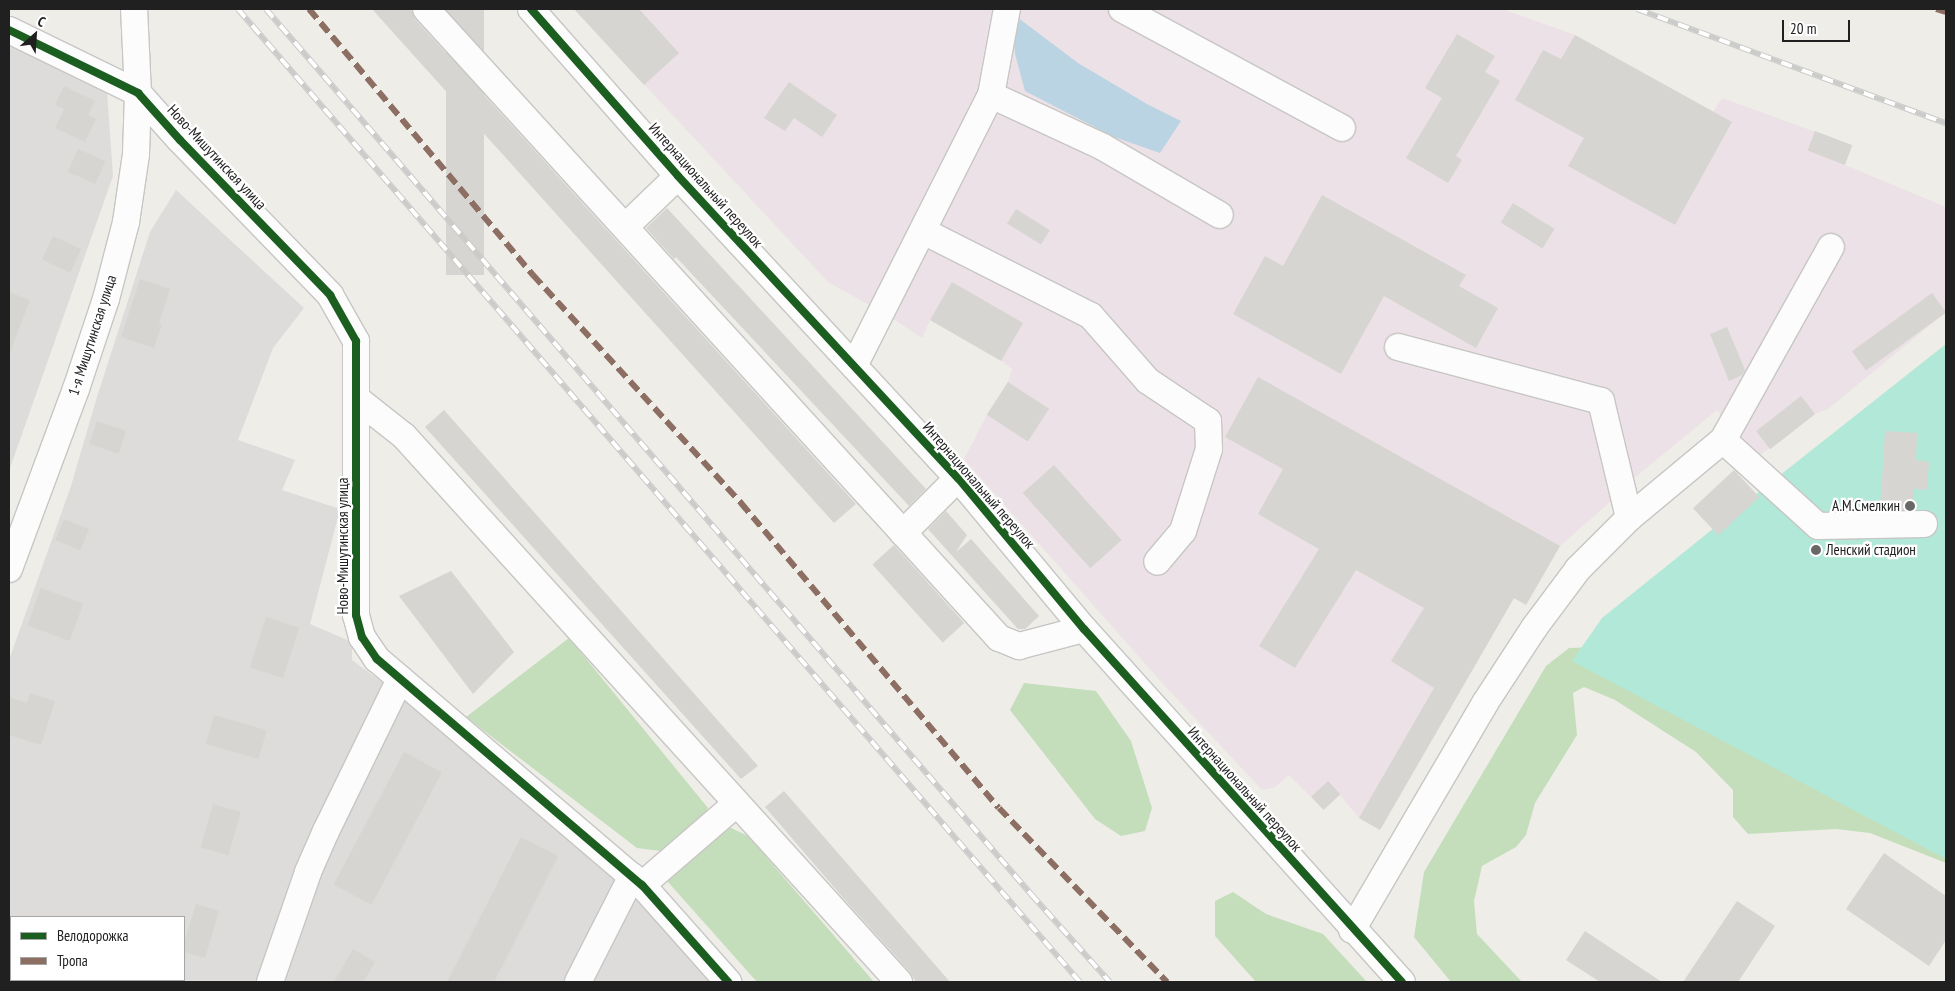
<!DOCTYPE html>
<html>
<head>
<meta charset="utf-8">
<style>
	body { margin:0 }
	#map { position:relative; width:1955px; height:991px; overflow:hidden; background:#eeede8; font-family:"PT Sans Narrow",sans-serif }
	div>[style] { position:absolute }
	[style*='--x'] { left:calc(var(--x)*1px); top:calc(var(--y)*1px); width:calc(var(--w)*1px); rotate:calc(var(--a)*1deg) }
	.residential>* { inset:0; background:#dddcda }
	.industrial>* { inset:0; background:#ece1e6 }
	.forest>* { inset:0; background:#c4debc }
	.pitch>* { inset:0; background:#b1e8d8 }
	.water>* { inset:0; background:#bad4e3 }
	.building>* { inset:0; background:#d6d5d1; transform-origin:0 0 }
	.roads { filter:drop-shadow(1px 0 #c7c6c4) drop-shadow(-1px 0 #c7c6c4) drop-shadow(0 1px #c7c6c4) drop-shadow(0 -1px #c7c6c4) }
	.minor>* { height:26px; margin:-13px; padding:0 13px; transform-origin:13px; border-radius:13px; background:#fcfcfc }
	.rail>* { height:5.5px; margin-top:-2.75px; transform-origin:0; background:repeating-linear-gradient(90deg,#fff 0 11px,#cbcbca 0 22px); box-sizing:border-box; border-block:1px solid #cbcbca }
	.quiet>* { height:6px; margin-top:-3px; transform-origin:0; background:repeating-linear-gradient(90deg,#8d6e63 0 12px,transparent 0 18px) }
	.cycleway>* { height:8px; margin:-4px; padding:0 4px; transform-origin:4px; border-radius:4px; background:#1b5e20 }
	.dots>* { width:14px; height:14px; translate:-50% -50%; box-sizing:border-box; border:2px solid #fff; border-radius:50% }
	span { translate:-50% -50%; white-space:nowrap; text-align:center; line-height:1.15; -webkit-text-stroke:4.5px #fff; paint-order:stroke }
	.street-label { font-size:15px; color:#202020 }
	.poi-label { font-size:15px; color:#202020 }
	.right { translate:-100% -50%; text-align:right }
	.left { translate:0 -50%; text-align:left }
	.frame { position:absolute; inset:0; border:10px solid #202020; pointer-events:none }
	.legend { position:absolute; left:10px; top:916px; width:175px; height:65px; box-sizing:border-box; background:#fff; border:1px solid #a6a6a6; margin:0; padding:6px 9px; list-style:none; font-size:15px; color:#202020 }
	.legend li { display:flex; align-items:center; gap:10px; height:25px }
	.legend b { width:25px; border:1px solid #a6a6a6 }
	.north { position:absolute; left:10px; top:10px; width:50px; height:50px; -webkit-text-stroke:4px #fff; paint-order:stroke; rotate:26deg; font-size:14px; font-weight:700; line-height:20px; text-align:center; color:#202020 }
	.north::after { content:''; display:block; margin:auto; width:18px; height:22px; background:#202020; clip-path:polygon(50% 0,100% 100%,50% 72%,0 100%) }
	.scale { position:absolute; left:1782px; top:20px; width:68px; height:22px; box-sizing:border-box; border:2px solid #202020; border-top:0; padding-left:6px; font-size:15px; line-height:18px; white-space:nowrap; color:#202020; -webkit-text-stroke:4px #fff; paint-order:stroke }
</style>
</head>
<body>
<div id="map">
	<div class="residential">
		<div style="clip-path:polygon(9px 46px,107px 91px,113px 176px,9px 471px)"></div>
		<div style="clip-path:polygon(evenodd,176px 190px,304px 308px,273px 348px,238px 440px,295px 460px,282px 490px,340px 509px,310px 624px,352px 642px,352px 660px,413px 705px,639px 898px,710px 982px,9px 982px,9px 660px,71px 486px,97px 397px,150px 232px,176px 190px,11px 917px,184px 917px,184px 980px,11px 980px,11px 917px)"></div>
	</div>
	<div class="industrial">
		<div style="clip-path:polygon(574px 9px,1502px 9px,1575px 35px,1713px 112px,1722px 98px,1852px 145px,1845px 165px,1946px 207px,1946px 312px,1828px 409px,1815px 414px,1759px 456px,1717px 410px,1628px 483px,1609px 503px,1560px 546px,1526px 605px,1498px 589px,1494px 595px,1510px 605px,1380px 830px,1359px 818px,1340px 795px,1324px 810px,1289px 775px,1275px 787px,1262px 790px,1165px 686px,964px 459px,987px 415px,1008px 382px,1012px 369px,1002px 361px,930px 320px,922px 338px,889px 316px,828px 282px)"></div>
	</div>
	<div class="forest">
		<div style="clip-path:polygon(569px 638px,708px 808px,699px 826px,661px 851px,637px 848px,466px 717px)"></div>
		<div style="clip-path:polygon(1601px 647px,1946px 806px,1946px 863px,1870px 833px,1836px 829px,1748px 834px,1733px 817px,1733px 790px,1696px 752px,1615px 700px,1584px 687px,1573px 693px,1577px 735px,1535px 803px,1526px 835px,1516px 847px,1482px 866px,1474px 901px,1477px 934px,1522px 982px,1451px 982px,1414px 937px,1424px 872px,1546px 666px,1569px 648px)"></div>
		<div style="clip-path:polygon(1024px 683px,1096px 691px,1131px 741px,1152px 808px,1145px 831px,1121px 836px,1095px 819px,1010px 710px)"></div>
		<div style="clip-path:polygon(727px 826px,748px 836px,874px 982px,757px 982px,668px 882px,678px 864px)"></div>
		<div style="clip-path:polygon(1233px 892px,1266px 914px,1323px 934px,1367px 982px,1256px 982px,1215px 936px,1215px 901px)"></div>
	</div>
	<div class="pitch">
		<div style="clip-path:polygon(1946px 344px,1946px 859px,1572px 661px,1602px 618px,1770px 483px)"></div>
	</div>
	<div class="water">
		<div style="clip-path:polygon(1017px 17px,1078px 63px,1147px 104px,1181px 121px,1160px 153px,1114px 137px,1025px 91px,1015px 54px,1013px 27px)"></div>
	</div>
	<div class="building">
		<div style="clip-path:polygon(372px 9px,411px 9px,415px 19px,856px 504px,834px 523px)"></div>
		<div style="left:446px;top:9px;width:38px;height:266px"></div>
		<div style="clip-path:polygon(574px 9px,639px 9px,679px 53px,644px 85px)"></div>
		<div style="clip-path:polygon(1457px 34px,1495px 56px,1485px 72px,1500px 81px,1456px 156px,1462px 160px,1448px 183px,1406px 158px,1442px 98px,1425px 88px)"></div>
		<div style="clip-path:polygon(1575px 35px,1732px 122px,1675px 225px,1568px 166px,1584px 138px,1515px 100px,1543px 50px,1561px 59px)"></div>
		<div style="clip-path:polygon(789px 82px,837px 115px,822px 137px,794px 118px,785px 131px,764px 118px)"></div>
		<div style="clip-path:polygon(64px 86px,95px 101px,88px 115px,96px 119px,85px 142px,55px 128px,64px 109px,55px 105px)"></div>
		<div style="left:1815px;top:131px;width:40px;height:21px;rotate:21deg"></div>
		<div style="left:78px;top:149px;width:30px;height:25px;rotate:24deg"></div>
		<div style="clip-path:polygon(1322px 195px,1466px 275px,1459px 286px,1498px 308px,1476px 348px,1384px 296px,1341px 374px,1233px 314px,1265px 256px,1283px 266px)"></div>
		<div style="left:1513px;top:203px;width:49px;height:23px;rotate:32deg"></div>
		<div style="clip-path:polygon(667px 208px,926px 489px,909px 506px,676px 257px,674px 259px,646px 228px)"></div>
		<div style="left:1016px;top:209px;width:40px;height:17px;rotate:32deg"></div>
		<div style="left:53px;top:236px;width:31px;height:26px;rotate:25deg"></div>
		<div style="clip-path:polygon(140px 279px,170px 289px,159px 323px,162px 324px,154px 348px,121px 337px)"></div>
		<div style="left:952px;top:282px;width:82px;height:44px;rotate:30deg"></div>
		<div style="clip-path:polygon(9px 292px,30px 300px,10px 352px,9px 352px)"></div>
		<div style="left:1932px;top:293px;width:24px;height:99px;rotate:54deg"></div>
		<div style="clip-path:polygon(1727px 327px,1745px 370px,1742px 375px,1729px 381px,1710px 334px)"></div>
		<div style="clip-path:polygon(1258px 377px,1560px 546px,1526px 605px,1514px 598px,1380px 830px,1359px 818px,1434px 688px,1391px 661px,1424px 608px,1356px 570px,1295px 668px,1259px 646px,1319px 549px,1258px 514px,1283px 469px,1225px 437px)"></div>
		<div style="left:1008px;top:382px;width:49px;height:39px;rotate:33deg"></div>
		<div style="left:1801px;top:396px;width:23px;height:57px;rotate:52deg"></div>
		<div style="clip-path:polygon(444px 410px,758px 766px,741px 779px,425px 427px)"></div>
		<div style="left:97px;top:421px;width:31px;height:24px;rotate:19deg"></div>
		<div style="clip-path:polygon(1885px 431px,1917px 433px,1916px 460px,1929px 462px,1927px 490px,1914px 489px,1913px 509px,1880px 510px)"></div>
		<div style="left:1054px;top:465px;width:101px;height:42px;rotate:48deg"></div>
		<div style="left:1734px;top:470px;width:37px;height:56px;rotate:47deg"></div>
		<div style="clip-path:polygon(946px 511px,967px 535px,956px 552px,971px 539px,1039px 616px,1025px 629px,1018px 629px,928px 529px)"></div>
		<div style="left:64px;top:519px;width:27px;height:23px;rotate:22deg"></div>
		<div style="left:894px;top:545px;width:105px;height:29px;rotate:48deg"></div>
		<div style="clip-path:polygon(451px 571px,514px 652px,473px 694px,399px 596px)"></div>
		<div style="left:41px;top:588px;width:45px;height:40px;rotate:20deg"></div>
		<div style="left:266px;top:617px;width:35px;height:53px;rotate:18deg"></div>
		<div style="clip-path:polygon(30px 693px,55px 701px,41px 745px,9px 735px,9px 697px,27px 703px)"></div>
		<div style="left:214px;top:715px;width:55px;height:30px;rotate:16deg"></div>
		<div style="left:404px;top:752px;width:43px;height:150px;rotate:28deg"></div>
		<div style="left:1328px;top:781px;width:18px;height:23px;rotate:47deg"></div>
		<div style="clip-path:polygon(784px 791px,950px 982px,916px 982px,910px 972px,845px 900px,765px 807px)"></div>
		<div style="left:213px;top:804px;width:29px;height:45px;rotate:16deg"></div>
		<div style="left:521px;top:837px;width:42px;height:162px;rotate:27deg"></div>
		<div style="clip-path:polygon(1884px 853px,1946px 896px,1946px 940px,1929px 966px,1846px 909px)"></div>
		<div style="clip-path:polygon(1737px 901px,1775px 926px,1738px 982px,1683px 982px)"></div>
		<div style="clip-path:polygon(196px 904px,219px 911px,205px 958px,184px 952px,184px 943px)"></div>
		<div style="clip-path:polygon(1585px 931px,1662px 982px,1600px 982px,1566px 960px)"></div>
		<div style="clip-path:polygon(353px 949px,375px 962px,363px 982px,334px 982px)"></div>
	</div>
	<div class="roads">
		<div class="minor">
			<div style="--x:426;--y:9;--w:851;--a:47.67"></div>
			<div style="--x:999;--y:638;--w:22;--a:22"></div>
			<div style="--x:1019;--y:646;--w:67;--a:-14.7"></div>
			<div style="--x:531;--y:9;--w:222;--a:48.6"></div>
			<div style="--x:678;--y:176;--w:412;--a:47.2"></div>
			<div style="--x:958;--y:478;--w:197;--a:50.2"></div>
			<div style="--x:1084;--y:629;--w:475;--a:48"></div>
			<div style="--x:1122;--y:9;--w:250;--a:28.4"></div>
			<div style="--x:9;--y:30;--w:144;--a:26"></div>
			<div style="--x:138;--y:93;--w:63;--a:48.2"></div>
			<div style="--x:180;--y:140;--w:216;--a:45.9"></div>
			<div style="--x:330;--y:295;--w:53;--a:60.5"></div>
			<div style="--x:356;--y:341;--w:274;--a:90"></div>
			<div style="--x:356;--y:615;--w:23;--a:75"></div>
			<div style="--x:362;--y:637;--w:27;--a:56"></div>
			<div style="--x:377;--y:659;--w:348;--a:40.5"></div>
			<div style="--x:642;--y:885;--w:130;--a:48.4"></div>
			<div style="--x:991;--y:95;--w:87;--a:-79.5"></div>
			<div style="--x:625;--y:227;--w:74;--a:-43.9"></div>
			<div style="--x:923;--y:231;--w:188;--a:26.8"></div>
			<div style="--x:1091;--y:316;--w:86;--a:48.8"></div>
			<div style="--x:1148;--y:381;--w:72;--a:33.7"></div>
			<div style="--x:1208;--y:421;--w:28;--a:88"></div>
			<div style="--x:1209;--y:449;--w:86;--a:107.6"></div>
			<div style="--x:1183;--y:531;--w:40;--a:130"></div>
			<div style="--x:1398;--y:347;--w:210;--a:14.9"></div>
			<div style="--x:1601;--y:401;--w:120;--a:76.5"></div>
			<div style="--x:854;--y:366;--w:304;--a:-63.2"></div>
			<div style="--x:991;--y:95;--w:123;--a:24.9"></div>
			<div style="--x:1103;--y:147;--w:135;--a:30.2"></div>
			<div style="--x:357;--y:399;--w:60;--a:38.2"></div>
			<div style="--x:404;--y:436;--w:737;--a:47.8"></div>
			<div style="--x:1723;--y:440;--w:128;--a:42.2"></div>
			<div style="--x:1818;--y:526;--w:106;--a:-1.1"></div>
			<div style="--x:903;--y:533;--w:78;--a:-45"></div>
			<div style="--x:9;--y:569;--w:192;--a:-69.6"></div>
			<div style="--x:76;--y:389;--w:95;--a:-71.6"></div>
			<div style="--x:106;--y:299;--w:80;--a:-75.4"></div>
			<div style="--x:126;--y:222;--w:69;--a:-81.6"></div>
			<div style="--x:136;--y:154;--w:61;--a:-88.1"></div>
			<div style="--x:138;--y:93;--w:84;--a:-92.7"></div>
			<div style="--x:642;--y:885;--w:125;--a:-40.8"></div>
			<div style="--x:1352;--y:930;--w:263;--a:-59.6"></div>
			<div style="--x:1485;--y:703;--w:90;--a:-56.8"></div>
			<div style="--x:1534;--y:628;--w:74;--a:-53.3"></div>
			<div style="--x:1578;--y:569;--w:72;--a:-45"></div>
			<div style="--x:1629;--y:518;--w:122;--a:-39.7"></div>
			<div style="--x:1723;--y:440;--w:221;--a:-60.8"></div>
			<div style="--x:270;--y:982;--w:116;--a:-70.9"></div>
			<div style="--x:308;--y:872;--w:45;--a:-66.3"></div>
			<div style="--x:326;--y:831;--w:169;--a:-64"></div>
			<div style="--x:578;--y:982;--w:119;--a:-63"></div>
		</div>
	</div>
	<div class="rail">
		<div style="--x:238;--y:9;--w:1287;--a:49.13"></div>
		<div style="--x:266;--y:9;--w:1170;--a:49.16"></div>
		<div style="--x:1031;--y:894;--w:118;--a:48.1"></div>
		<div style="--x:1637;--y:9;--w:329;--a:20.3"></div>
	</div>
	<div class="quiet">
		<div style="--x:309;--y:9;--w:348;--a:49.9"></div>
		<div style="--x:533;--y:275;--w:309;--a:47.6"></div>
		<div style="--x:741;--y:503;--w:399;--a:49.8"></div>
		<div style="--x:999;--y:808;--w:242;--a:46"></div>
		<div style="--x:1936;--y:9;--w:10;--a:17"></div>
	</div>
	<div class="cycleway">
		<div style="--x:531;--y:9;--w:222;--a:48.6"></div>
		<div style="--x:678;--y:176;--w:412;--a:47.2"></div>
		<div style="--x:958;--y:478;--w:197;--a:50.2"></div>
		<div style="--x:1084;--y:629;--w:475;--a:48"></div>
		<div style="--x:9;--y:30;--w:144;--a:26"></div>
		<div style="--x:138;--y:93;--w:63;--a:48.2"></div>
		<div style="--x:180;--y:140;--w:216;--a:45.9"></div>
		<div style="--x:330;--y:295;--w:53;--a:60.5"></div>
		<div style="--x:356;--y:341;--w:274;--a:90"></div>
		<div style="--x:356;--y:615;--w:23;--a:75"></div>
		<div style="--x:362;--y:637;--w:27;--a:56"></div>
		<div style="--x:377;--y:659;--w:348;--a:40.5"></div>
		<div style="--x:642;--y:885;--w:130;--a:48.4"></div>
	</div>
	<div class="dots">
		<div style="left:1910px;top:506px;background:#686866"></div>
		<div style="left:1816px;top:550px;background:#686866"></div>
	</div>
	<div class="street-label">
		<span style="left:217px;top:157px;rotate:47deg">Ново-Мишутинская улица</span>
		<span style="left:706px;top:185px;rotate:48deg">Интернациональный переулок</span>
		<span style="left:92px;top:335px;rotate:-72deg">1-я Мишутинская улица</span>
		<span style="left:979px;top:485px;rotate:49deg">Интернациональный переулок</span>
		<span style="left:343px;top:546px;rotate:-90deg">Ново-Мишутинская улица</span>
		<span style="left:1245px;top:789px;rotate:48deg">Интернациональный переулок</span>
	</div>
	<div class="poi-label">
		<span class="right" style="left:1900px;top:506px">А.М.Смелкин</span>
		<span class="left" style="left:1826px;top:550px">Ленский стадион</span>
	</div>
	<div class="frame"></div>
	<ul class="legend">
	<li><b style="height:6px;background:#1b5e20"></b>Велодорожка</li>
	<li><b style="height:6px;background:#8d6e63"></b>Тропа</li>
	</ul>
	<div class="north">С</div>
	<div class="scale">20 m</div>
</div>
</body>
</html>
